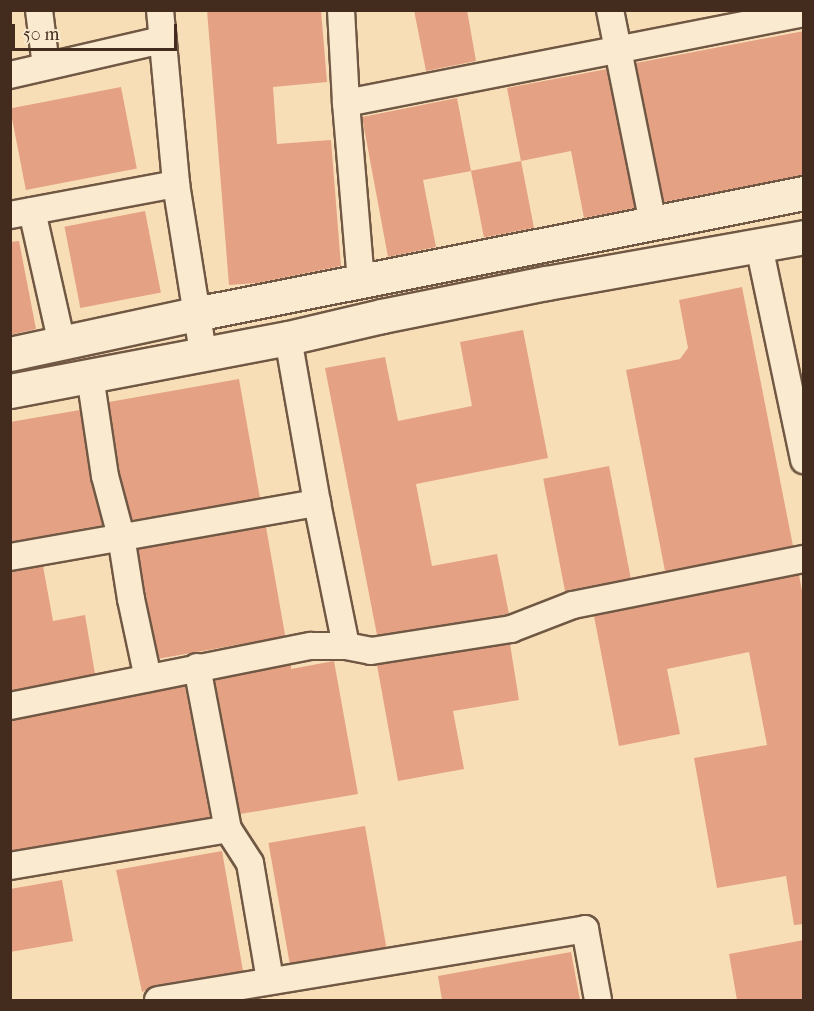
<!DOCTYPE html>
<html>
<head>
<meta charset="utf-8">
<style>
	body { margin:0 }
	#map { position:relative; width:814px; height:1011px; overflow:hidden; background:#f8deb6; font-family:"IM FELL French Canon",serif }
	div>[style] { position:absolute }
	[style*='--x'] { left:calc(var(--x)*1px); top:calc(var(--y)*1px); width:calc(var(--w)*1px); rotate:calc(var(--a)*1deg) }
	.building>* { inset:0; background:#e4a184; transform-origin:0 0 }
	.roads { filter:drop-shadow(2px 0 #705844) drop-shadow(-2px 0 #705844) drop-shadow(0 2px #705844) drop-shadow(0 -2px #705844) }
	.street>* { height:26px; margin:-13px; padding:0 13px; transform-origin:13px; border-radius:13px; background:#faead0 }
	.secondary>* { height:33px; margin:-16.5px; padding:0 16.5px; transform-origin:16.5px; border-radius:16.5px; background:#faead0 }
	span { translate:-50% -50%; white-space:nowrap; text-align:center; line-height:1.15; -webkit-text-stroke:6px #faead0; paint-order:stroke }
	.frame { position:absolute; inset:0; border:12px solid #432c1e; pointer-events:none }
	.scale { position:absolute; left:12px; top:24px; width:165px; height:27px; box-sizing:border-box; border:3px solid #432c1e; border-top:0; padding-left:8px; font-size:18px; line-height:21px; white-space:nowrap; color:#432c1e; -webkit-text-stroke:4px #faead0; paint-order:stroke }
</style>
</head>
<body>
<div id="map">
	<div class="building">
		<div style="clip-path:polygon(207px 10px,321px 10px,327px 82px,273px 87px,277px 144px,331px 140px,341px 266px,257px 283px,229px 285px)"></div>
		<div style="clip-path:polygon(414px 10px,467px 10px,476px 61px,426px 71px)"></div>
		<div style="clip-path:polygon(804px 31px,804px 175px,664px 202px,636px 63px)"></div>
		<div style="clip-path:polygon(607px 69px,635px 208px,584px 218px,571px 151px,521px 161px,507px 88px)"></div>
		<div style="left:121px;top:87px;width:83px;height:113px;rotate:79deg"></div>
		<div style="clip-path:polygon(457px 98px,471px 171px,423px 180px,436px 247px,388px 257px,362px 117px)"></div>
		<div style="left:521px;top:161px;width:68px;height:51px;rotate:79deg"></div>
		<div style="left:145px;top:211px;width:83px;height:82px;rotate:79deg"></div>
		<div style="clip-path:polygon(19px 241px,36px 329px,10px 335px,10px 242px)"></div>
		<div style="clip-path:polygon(742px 287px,793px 546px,665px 571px,626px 370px,680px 359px,688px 348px,679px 300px)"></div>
		<div style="clip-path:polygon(523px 330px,548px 458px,416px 484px,432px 566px,497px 554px,509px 614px,377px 635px,325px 368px,385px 357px,398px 421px,472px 406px,460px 342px)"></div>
		<div style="clip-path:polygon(239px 379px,260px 498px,132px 520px,120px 473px,109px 402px)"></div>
		<div style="clip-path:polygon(80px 410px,90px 478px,103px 525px,10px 542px,10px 422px)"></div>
		<div style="left:609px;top:466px;width:114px;height:67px;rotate:79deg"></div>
		<div style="left:266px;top:527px;width:111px;height:130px;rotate:80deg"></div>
		<div style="clip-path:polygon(43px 566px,53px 621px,85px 615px,95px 674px,10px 691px,10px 572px)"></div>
		<div style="clip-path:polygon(799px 575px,804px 601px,804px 924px,794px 925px,786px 876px,717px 888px,694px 758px,767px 745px,749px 652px,667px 669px,680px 734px,619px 746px,594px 616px)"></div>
		<div style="clip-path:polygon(510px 644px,519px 700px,453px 711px,464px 769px,398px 781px,377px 665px)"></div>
		<div style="clip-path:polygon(334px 661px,358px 794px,240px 814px,215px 680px,291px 665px,291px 669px)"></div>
		<div style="clip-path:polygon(185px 686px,210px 817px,10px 851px,10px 721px)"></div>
		<div style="left:365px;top:826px;width:123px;height:98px;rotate:80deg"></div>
		<div style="clip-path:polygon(222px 851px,243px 971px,156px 985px,142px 992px,116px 870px)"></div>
		<div style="clip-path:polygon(62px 880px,73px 941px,10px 952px,10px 889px)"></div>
		<div style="clip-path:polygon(804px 940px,804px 1000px,737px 1000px,729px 954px)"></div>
		<div style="clip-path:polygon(571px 952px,580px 1000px,442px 1000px,438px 976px)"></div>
	</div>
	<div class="roads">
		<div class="street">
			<div style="--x:39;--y:10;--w:56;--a:82.9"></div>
			<div style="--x:160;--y:10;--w:175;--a:84.7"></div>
			<div style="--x:176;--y:184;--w:170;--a:80.9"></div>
			<div style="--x:341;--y:10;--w:93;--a:86.9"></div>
			<div style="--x:346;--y:103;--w:180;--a:85.2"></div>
			<div style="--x:610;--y:10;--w:217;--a:78.6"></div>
			<div style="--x:10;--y:75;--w:156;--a:-13"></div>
			<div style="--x:346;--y:103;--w:467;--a:-11.1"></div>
			<div style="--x:32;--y:211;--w:136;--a:77.3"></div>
			<div style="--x:10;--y:215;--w:169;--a:-10.6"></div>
			<div style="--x:759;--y:246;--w:219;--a:78.1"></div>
			<div style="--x:288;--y:338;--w:168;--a:80"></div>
			<div style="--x:317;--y:503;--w:146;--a:78.5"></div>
			<div style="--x:90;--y:376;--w:101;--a:81.5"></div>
			<div style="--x:105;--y:476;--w:62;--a:75.1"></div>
			<div style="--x:121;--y:536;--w:64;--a:81"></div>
			<div style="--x:131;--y:599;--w:81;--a:77.9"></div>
			<div style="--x:10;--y:557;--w:312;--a:-10"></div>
			<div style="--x:197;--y:667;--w:165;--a:79.2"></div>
			<div style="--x:228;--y:829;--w:40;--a:57.1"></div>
			<div style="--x:250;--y:863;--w:119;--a:80.3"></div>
			<div style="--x:10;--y:706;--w:307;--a:-11.3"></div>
			<div style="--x:311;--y:646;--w:35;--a:0"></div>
			<div style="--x:346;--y:646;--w:25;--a:11"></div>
			<div style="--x:371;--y:651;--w:142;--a:-8.9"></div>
			<div style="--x:511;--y:629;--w:66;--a:-21.2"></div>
			<div style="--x:573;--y:605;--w:236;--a:-11.3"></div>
			<div style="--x:10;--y:866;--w:221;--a:-9.6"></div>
			<div style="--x:158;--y:1000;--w:433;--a:-9.4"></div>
			<div style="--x:585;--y:929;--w:72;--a:79.6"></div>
		</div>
		<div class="secondary">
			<div style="--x:10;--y:354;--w:189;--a:-12.2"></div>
			<div style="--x:195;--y:314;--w:621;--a:-11.24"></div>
			<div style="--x:10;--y:391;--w:283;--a:-10.8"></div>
			<div style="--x:288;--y:338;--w:97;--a:-13.2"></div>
			<div style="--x:382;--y:316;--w:167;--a:-11.4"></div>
			<div style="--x:546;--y:283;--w:262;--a:-10.1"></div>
		</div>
	</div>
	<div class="frame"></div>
	<div class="scale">50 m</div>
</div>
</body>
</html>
